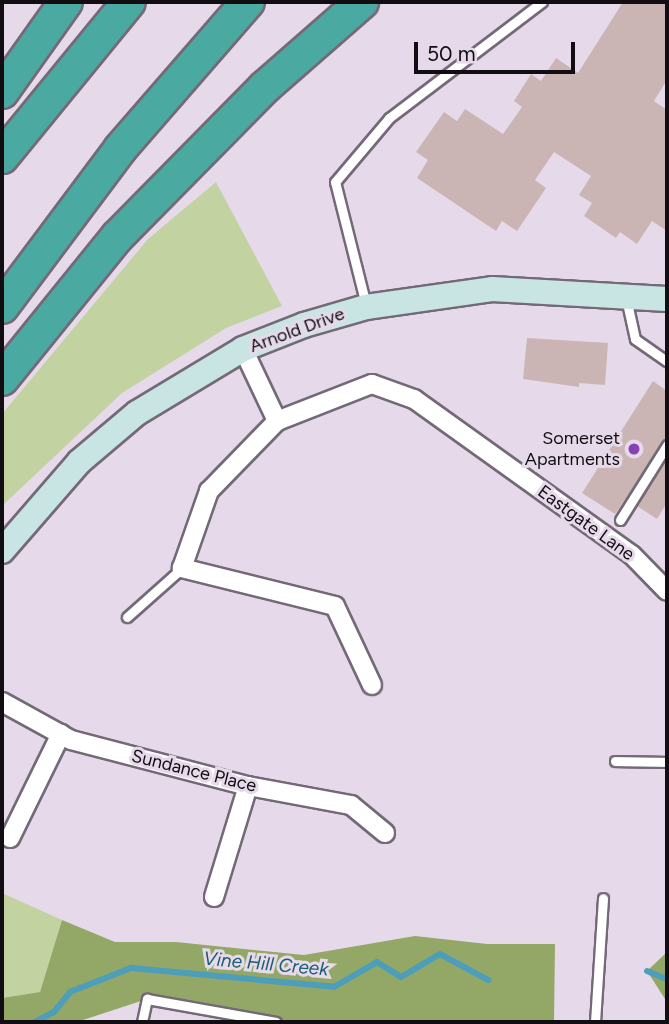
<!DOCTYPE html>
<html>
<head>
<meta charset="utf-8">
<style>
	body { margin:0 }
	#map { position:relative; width:669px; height:1024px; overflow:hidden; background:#e6daea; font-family:Figtree,sans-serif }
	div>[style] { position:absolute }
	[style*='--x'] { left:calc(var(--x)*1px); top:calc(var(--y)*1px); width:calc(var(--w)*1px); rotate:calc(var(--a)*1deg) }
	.green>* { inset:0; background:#c2d3a1 }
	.forest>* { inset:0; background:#93a767 }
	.stream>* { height:6px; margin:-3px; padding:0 3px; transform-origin:3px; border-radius:3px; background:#4c9ebb }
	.building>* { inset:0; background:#cbb5b4 }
	.roads { filter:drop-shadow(2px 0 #746977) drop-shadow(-2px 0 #746977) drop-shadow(0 2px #746977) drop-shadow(0 -2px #746977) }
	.lane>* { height:9px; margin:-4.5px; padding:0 4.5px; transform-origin:4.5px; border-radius:4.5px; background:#fff }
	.street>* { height:18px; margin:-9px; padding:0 9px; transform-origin:9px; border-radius:9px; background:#fff }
	.secondary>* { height:24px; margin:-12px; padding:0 12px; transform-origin:12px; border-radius:12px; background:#c9e5e3 }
	.highway>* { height:32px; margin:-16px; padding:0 16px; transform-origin:16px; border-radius:16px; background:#4aa9a1 }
	.dots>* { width:19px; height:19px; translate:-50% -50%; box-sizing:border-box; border:4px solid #e6daea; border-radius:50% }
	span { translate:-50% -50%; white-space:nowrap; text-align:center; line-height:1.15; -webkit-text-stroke:6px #e6daea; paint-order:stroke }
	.street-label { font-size:18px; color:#110d12 }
	.poi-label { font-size:18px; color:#110d12 }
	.right { translate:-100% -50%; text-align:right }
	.water-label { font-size:19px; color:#1a5c70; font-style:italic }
	.frame { position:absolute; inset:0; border:4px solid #110d12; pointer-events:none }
	.scale { position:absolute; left:414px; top:42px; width:161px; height:32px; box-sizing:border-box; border:4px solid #110d12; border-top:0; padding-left:9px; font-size:21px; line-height:24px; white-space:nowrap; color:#110d12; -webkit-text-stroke:5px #e6daea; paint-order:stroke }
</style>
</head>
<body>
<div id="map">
	<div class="green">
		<div style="clip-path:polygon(216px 182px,282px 306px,226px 328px,122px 393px,2px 506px,2px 414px,148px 239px)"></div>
		<div style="clip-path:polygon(2px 893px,62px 920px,40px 992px,2px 998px)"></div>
	</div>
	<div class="forest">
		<div style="clip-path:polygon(62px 920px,115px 942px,176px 942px,304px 955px,415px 936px,487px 944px,555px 944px,554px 1022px,276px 1022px,147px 999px,77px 1022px,2px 1022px,2px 998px,40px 992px)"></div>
		<div style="clip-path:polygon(667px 952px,667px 1002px,647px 971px)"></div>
	</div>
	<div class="stream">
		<div style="--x:647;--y:971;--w:22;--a:22"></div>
		<div style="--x:35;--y:1022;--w:21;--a:-28"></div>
		<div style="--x:54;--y:1012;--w:26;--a:-51"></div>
		<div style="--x:70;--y:992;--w:66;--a:-21.5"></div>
		<div style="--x:131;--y:968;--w:204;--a:5.3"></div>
		<div style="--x:334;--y:987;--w:50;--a:-30.2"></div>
		<div style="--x:377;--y:962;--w:28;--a:32"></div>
		<div style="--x:401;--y:977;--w:45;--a:-30.5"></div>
		<div style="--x:440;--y:954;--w:55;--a:28.4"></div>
	</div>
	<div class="building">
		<div style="clip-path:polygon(623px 2px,667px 2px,667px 80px,654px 101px,667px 110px,667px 231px,652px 221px,637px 244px,620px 232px,616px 238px,584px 216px,592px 203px,579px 195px,591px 176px,554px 152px,535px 180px,546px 188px,517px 231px,502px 221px,496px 231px,417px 178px,428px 160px,416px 152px,444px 112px,457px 121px,465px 109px,503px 134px,522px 107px,514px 101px,531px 74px,541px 81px,556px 58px,578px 73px)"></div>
		<div style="clip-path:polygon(527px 338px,608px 343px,605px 385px,579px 383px,579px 387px,523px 379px)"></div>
		<div style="clip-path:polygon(653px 381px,667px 391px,667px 438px,615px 514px,582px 493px)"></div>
		<div style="clip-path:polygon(667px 458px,667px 503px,657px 519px,637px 506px)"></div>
	</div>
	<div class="roads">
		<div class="lane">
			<div style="--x:626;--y:298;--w:42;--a:77.6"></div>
			<div style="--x:635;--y:339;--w:39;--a:35"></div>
			<div style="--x:366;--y:305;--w:127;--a:-104.1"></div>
			<div style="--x:335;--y:182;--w:84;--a:-49.8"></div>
			<div style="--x:389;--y:118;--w:192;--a:-37.2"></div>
			<div style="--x:620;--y:520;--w:89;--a:-57.9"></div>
			<div style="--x:127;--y:617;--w:74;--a:-41.7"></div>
			<div style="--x:615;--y:761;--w:52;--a:1.1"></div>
			<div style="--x:142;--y:1022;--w:24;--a:-78"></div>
			<div style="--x:147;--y:999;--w:131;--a:10.1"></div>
			<div style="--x:595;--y:1022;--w:124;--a:-86.3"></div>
		</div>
		<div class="street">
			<div style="--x:243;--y:349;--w:80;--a:64.7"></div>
			<div style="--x:372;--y:685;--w:87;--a:-115.1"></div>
			<div style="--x:335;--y:606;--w:158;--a:-166.1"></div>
			<div style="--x:182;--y:568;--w:82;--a:-70.7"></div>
			<div style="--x:209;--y:491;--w:98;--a:-45.8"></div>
			<div style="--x:277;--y:421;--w:102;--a:-21.3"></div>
			<div style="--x:372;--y:384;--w:45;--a:19.7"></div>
			<div style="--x:414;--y:399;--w:268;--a:35.6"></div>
			<div style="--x:632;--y:555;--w:50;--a:45.8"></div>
			<div style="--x:2;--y:702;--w:79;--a:28.8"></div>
			<div style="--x:71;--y:740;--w:183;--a:14.6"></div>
			<div style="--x:248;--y:786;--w:105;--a:10.5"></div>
			<div style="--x:351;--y:805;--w:44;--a:39.5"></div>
			<div style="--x:10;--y:838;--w:116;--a:-63.9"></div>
			<div style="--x:214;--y:897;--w:116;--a:-73"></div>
		</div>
		<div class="secondary">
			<div style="--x:2;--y:551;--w:118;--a:-49.1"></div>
			<div style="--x:79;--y:462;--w:76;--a:-40.2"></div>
			<div style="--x:137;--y:413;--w:124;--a:-31.1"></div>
			<div style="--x:243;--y:349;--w:66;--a:-21.5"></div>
			<div style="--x:304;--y:325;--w:65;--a:-16.2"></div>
			<div style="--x:366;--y:307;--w:127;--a:-8.1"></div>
			<div style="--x:492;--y:289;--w:175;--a:3.3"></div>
		</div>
		<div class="highway">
			<div style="--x:2;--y:92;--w:110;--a:-54.6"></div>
			<div style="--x:2;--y:157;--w:200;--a:-50.7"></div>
			<div style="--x:2;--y:307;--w:197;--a:-53.2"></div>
			<div style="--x:120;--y:149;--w:195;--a:-49"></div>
			<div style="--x:2;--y:379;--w:183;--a:-51"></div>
			<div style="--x:117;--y:237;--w:211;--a:-45.4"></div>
			<div style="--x:265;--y:87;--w:129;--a:-41.2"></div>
		</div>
	</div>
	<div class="dots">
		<div style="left:634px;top:449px;background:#8742b6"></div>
	</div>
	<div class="street-label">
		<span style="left:297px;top:330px;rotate:-20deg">Arnold Drive</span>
		<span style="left:586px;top:523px;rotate:36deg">Eastgate Lane</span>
		<span style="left:194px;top:771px;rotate:14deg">Sundance Place</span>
	</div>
	<div class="poi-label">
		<span class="right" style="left:620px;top:449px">Somerset<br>Apartments</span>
	</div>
	<div class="water-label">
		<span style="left:266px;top:964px;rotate:5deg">Vine Hill Creek</span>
	</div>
	<div class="frame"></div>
	<div class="scale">50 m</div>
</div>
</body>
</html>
